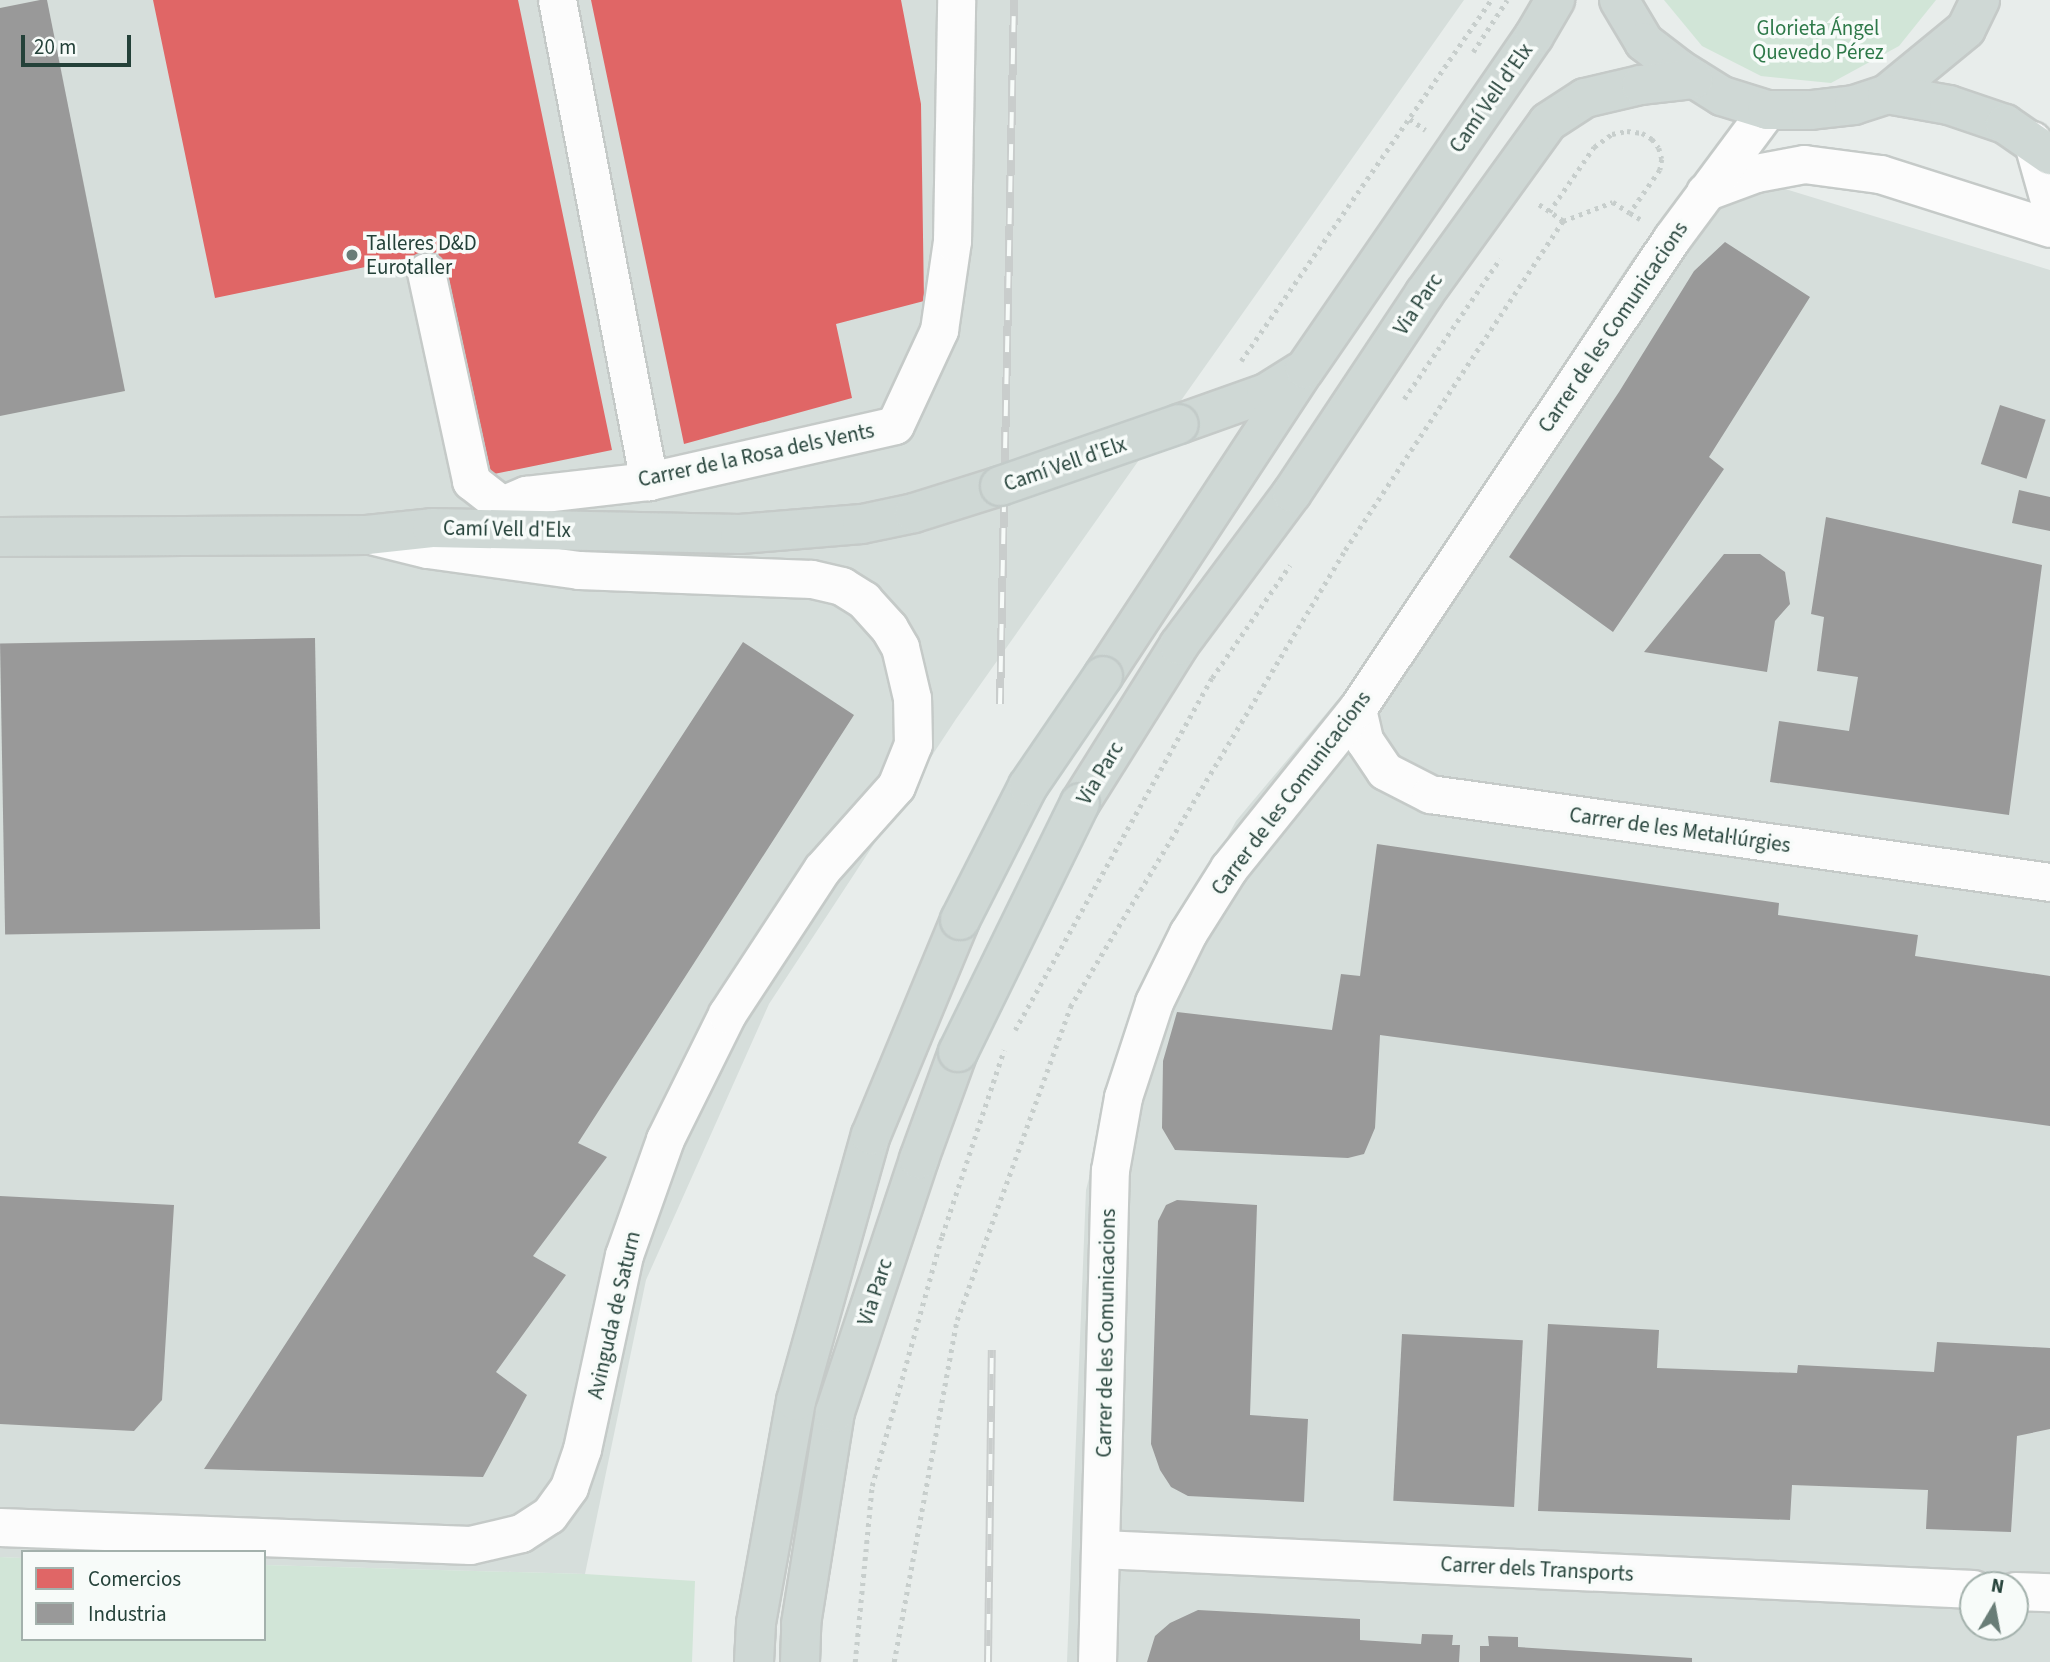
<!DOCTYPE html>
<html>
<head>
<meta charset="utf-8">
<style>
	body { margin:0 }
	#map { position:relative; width:2050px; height:1662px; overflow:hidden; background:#e8edeb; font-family:"Source Sans 3",sans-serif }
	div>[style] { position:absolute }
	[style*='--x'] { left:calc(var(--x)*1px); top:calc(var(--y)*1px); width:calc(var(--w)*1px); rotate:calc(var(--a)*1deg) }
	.built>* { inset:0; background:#d6dedb }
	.green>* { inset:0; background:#d1e5d7 }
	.shops>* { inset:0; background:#e06666 }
	.industry>* { inset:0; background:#999; transform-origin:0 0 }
	.path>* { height:4.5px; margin-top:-2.25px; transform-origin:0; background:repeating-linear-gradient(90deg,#c7cecc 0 3.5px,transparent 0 8.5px) }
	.roads { filter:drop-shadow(2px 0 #c5cac8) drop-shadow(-2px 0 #c5cac8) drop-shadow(0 2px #c5cac8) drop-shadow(0 -2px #c5cac8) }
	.minor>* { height:37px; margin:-18.5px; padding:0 18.5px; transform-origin:18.5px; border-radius:18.5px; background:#fcfcfc }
	.major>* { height:38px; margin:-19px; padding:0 19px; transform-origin:19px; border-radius:19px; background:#cfd8d5 }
	.rail>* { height:8px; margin-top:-4px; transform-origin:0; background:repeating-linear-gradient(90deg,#f7fbf9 0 16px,#c9cdcc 0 32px); box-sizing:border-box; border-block:2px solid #c9cdcc }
	.bridges { filter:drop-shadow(2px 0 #c3cbc9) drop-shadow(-2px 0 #c3cbc9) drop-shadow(0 2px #c3cbc9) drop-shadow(0 -2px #c3cbc9) }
	.major-bridge>* { height:38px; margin:-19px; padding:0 19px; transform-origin:19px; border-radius:19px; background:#cfd8d5 }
	.dots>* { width:19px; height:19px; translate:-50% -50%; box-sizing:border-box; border:4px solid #f7fbf9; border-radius:50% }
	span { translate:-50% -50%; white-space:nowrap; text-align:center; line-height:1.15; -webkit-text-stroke:7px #f7fbf9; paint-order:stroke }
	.park-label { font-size:21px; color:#2e7949 }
	.street-label { font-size:21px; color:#244139 }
	.poi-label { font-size:21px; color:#244139 }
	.left { translate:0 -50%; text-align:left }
	.legend { position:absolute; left:21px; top:1550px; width:245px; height:91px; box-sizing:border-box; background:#f7fbf9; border:2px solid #a3b1ac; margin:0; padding:9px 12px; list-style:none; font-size:21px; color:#244139 }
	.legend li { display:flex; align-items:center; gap:14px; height:35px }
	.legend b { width:35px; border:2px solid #a3b1ac }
	.north { position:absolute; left:1959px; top:1571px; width:70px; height:70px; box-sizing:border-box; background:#f7fbf9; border:2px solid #a3b1ac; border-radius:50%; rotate:10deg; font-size:19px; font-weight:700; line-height:28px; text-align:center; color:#244139 }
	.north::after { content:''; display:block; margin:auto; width:24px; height:32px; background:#697d77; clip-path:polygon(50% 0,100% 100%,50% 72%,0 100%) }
	.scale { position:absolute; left:21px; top:35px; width:110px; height:32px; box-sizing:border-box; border:4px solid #244139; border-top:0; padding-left:9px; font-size:21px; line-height:24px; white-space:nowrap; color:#244139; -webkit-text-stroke:5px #f7fbf9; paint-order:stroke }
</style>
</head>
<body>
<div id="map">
	<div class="built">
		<div style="clip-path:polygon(0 0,1464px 0,956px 719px,769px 1004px,646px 1280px,585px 1574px,264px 1565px,264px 1552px,23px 1552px,23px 1558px,0 1557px)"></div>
		<div style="clip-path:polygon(evenodd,1782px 188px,2050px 270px,2050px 1662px,1067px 1662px,1086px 1190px,1130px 1016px,1236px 821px,1356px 678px,1633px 258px,1673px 211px,1782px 188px,1973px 1585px,2015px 1585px,2015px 1627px,1973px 1627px,1973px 1585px)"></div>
	</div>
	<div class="green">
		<div style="clip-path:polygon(1664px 0,1936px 0,1899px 46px,1831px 83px,1761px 76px,1702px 46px)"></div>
		<div style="clip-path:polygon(0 1557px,23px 1558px,23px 1639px,264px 1639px,264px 1565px,585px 1574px,695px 1581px,692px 1662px,0 1662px)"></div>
	</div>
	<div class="shops">
		<div style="clip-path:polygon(153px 0,518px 0,612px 450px,484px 476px,438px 252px,215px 298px)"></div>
		<div style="clip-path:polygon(591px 0,901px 0,921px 104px,924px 301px,836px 324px,852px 398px,684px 444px)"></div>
	</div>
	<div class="industry">
		<div style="clip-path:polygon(40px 0,47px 0,125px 391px,0 416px,0 8px)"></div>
		<div style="clip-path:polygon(1725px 242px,1810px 297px,1709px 457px,1724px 469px,1613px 632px,1509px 557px,1619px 392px,1694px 271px)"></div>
		<div style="left:2000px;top:405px;width:48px;height:62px;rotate:18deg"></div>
		<div style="clip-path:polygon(2019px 490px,2050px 497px,2050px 531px,2012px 523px)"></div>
		<div style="clip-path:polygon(1826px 517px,2042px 565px,2009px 815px,1770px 782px,1779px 721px,1849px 731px,1858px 677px,1817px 671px,1824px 617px,1811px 614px)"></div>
		<div style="clip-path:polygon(1724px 554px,1760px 554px,1785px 572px,1790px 604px,1775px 621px,1767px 672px,1644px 652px)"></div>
		<div style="left:315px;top:638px;width:291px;height:315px;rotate:89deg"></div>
		<div style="clip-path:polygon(743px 642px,854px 715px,578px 1143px,607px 1157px,533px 1256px,566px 1275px,496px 1372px,527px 1395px,483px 1477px,204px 1469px)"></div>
		<div style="clip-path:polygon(1377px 844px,1779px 903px,1778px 915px,1918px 935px,1915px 956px,2050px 976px,2050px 1126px,1380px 1035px,1375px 1128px,1364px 1154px,1348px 1158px,1175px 1150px,1162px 1128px,1163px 1061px,1177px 1012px,1332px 1030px,1341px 974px,1360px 976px)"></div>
		<div style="clip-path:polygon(0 1196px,174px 1205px,162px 1400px,134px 1431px,0 1424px)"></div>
		<div style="clip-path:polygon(1177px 1200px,1257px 1205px,1250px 1415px,1308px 1419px,1304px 1502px,1188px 1496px,1171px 1487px,1160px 1470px,1151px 1444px,1158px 1221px,1166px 1205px)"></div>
		<div style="clip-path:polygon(1548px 1324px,1659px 1330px,1657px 1368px,1797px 1373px,1798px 1365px,1934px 1372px,1937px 1342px,2050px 1348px,2050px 1429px,2017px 1436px,2011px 1532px,1926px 1529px,1928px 1490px,1792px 1485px,1790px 1520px,1538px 1511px)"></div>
		<div style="left:1402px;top:1334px;width:121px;height:167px;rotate:3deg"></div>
		<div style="clip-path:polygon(1198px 1610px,1360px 1619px,1360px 1640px,1421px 1644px,1422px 1634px,1453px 1635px,1452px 1645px,1460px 1645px,1459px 1662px,1147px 1662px,1155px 1636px,1170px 1623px)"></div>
		<div style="clip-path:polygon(1488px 1636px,1518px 1637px,1518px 1647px,1692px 1658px,1692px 1662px,1480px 1662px,1480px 1646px,1489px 1646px)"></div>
	</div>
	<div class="path">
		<div style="--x:1473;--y:52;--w:62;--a:-56.8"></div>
		<div style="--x:1410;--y:119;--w:19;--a:35"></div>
		<div style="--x:1549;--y:212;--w:79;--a:-55.3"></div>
		<div style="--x:1594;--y:147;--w:22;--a:-36"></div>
		<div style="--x:1612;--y:134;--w:15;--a:-11"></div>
		<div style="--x:1627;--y:131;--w:15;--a:8"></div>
		<div style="--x:1642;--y:133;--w:12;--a:31"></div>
		<div style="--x:1652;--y:139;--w:11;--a:52"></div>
		<div style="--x:1659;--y:148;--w:11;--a:75"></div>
		<div style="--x:1662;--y:159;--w:11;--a:100"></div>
		<div style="--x:1660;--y:170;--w:52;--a:124.9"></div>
		<div style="--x:1630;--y:213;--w:12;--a:31"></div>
		<div style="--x:1563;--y:221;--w:53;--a:-20.8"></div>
		<div style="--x:1613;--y:202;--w:20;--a:33"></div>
		<div style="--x:1241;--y:361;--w:439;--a:-55.3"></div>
		<div style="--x:1404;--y:399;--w:170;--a:-55.6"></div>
		<div style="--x:1015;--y:1030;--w:403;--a:-60.8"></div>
		<div style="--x:1212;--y:678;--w:137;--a:-55.4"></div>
		<div style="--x:855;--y:1662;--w:177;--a:-84.5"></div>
		<div style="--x:872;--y:1486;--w:260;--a:-74.4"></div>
		<div style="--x:942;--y:1236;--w:196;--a:-71.6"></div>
		<div style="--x:894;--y:1662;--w:348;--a:-79.6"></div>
		<div style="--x:957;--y:1320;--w:333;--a:-70.1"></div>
		<div style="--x:1070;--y:1007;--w:533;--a:-58.96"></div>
		<div style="--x:1345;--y:550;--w:395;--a:-56.5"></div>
		<div style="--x:1563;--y:221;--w:32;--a:-146"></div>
	</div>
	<div class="roads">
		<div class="minor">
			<div style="--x:557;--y:0;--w:490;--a:79.2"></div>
			<div style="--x:2032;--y:140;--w:66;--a:74.3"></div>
			<div style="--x:1705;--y:192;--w:54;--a:-20.4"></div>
			<div style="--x:1756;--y:173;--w:49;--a:-10.6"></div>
			<div style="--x:1804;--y:164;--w:77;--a:7.5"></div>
			<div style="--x:1880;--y:174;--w:178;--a:17.6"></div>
			<div style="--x:426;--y:272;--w:214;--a:77.8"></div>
			<div style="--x:471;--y:481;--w:39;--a:38"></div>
			<div style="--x:501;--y:529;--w:24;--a:-88"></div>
			<div style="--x:502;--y:505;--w:26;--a:-23"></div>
			<div style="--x:526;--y:495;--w:124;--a:-6.5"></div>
			<div style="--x:649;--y:481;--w:252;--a:-12.8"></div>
			<div style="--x:895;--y:425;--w:105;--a:-65.1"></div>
			<div style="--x:939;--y:330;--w:90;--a:-81.7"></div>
			<div style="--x:952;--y:241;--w:241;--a:-89"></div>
			<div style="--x:1357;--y:709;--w:32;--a:77"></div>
			<div style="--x:1364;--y:740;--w:37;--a:56"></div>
			<div style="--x:1385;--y:771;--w:51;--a:27.1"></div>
			<div style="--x:1430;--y:794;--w:626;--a:8.08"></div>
			<div style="--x:0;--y:1527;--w:470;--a:2.2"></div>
			<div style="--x:470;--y:1545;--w:52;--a:-13.2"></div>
			<div style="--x:521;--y:1533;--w:33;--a:-33"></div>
			<div style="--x:549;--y:1515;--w:34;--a:-54"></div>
			<div style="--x:569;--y:1487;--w:40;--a:-71.1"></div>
			<div style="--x:582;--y:1449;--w:198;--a:-77.8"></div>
			<div style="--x:624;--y:1255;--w:123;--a:-70.5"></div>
			<div style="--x:665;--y:1139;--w:140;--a:-63.6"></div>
			<div style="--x:727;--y:1014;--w:173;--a:-56.8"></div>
			<div style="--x:822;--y:869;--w:111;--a:-48.3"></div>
			<div style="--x:896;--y:786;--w:45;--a:-68"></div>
			<div style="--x:913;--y:744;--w:46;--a:-91.2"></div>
			<div style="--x:912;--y:698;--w:52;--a:-103.2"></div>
			<div style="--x:900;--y:647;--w:22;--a:-120"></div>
			<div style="--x:889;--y:628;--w:38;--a:-132"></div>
			<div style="--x:864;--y:600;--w:26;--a:-148"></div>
			<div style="--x:842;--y:586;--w:32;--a:-167"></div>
			<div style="--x:811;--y:579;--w:232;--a:-177.8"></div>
			<div style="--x:579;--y:570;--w:153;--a:-172.1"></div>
			<div style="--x:427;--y:549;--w:55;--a:-166.2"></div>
			<div style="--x:1101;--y:1549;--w:873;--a:2.63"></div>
			<div style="--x:2015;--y:1591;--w:35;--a:2"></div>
			<div style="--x:1097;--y:1662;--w:492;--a:-88.5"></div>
			<div style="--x:1110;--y:1170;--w:74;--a:-79.9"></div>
			<div style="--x:1123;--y:1097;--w:100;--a:-71.9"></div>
			<div style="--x:1154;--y:1002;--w:77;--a:-63.8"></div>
			<div style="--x:1188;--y:933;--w:77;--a:-57.8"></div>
			<div style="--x:1229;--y:868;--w:204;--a:-51.2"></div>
			<div style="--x:1357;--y:709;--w:567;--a:-56.23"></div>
			<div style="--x:1672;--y:238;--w:159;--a:-53.4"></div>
		</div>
		<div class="major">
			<div style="--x:1619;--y:0;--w:49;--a:59.2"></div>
			<div style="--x:1644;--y:42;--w:44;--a:37.6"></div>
			<div style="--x:1679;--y:69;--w:51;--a:32.1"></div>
			<div style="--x:1722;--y:96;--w:47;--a:17.3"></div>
			<div style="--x:1767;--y:110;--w:44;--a:0"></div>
			<div style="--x:1811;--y:110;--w:43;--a:-6.6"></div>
			<div style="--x:1854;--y:105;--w:35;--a:-18"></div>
			<div style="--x:1887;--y:94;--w:102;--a:-39.4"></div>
			<div style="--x:1966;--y:29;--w:32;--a:-64"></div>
			<div style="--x:1887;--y:94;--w:63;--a:10.1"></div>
			<div style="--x:1949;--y:105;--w:59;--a:18.7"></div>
			<div style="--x:2005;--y:124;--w:55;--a:34.6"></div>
			<div style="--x:1179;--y:424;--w:92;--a:-19.6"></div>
			<div style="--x:1266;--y:393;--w:40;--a:-32"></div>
			<div style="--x:0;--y:537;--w:367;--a:-0.3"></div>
			<div style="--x:367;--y:535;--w:65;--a:-6.1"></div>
			<div style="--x:432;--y:528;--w:308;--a:1.1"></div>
			<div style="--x:740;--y:534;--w:122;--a:-4.7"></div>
			<div style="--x:862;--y:524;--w:53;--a:-11.9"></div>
			<div style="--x:914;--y:513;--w:90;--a:-17.4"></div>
			<div style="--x:1103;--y:676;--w:367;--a:-56.7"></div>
			<div style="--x:1305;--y:369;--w:404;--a:-55.5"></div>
			<div style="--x:1534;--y:36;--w:42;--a:-59.7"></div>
			<div style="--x:1080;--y:803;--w:186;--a:-57.9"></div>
			<div style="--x:1179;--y:645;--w:189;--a:-53.4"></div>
			<div style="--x:1292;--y:493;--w:239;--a:-56.4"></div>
			<div style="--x:1424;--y:294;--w:212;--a:-54.2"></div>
			<div style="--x:1548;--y:122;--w:44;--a:-33"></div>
			<div style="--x:1585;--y:98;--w:57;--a:-13.1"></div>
			<div style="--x:1641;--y:85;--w:53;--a:-6.5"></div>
			<div style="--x:754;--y:1662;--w:39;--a:-87"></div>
			<div style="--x:756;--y:1623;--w:226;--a:-79.8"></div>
			<div style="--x:796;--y:1401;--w:276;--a:-74.3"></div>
			<div style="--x:871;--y:1135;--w:233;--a:-67.5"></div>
			<div style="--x:800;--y:1662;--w:38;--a:-88"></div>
			<div style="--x:801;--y:1624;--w:215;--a:-80.9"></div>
			<div style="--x:835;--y:1412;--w:267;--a:-71.6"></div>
			<div style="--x:919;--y:1159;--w:114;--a:-70"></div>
		</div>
	</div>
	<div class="rail">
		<div style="--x:1000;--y:704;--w:704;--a:-88.86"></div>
		<div style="--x:988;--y:1662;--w:312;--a:-89.3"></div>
	</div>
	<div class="bridges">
		<div class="major-bridge">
			<div style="--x:1000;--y:486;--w:189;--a:-19.1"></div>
			<div style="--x:960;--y:920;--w:150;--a:-63.1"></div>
			<div style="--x:1028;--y:786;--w:133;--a:-55.7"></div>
			<div style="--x:958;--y:1052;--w:277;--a:-63.9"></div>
		</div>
	</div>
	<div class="dots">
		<div style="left:352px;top:255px;background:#697d77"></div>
	</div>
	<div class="park-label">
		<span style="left:1818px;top:40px">Glorieta Ángel<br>Quevedo Pérez</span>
	</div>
	<div class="street-label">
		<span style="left:1491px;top:98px;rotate:-55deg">Camí Vell d'Elx</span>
		<span style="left:1418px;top:304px;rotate:-56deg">Via Parc</span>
		<span style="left:1613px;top:327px;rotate:-56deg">Carrer de les Comunicacions</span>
		<span style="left:756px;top:455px;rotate:-12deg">Carrer de la Rosa dels Vents</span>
		<span style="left:1065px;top:464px;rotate:-19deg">Camí Vell d'Elx</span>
		<span style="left:507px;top:529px;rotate:1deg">Camí Vell d'Elx</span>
		<span style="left:1100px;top:773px;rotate:-59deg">Via Parc</span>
		<span style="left:1291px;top:793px;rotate:-53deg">Carrer de les Comunicacions</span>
		<span style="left:1680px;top:830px;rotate:8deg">Carrer de les Metal·lúrgies</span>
		<span style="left:875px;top:1292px;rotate:-72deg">Via Parc</span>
		<span style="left:614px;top:1315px;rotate:-77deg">Avinguda de Saturn</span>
		<span style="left:1106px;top:1333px;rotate:-89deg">Carrer de les Comunicacions</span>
		<span style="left:1537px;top:1569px;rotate:3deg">Carrer dels Transports</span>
	</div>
	<div class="poi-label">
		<span class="left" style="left:366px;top:255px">Talleres D&amp;D<br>Eurotaller</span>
	</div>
	<ul class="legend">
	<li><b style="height:19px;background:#e06666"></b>Comercios</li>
	<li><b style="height:19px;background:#999"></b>Industria</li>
	</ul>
	<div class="north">N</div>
	<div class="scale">20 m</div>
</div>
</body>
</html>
